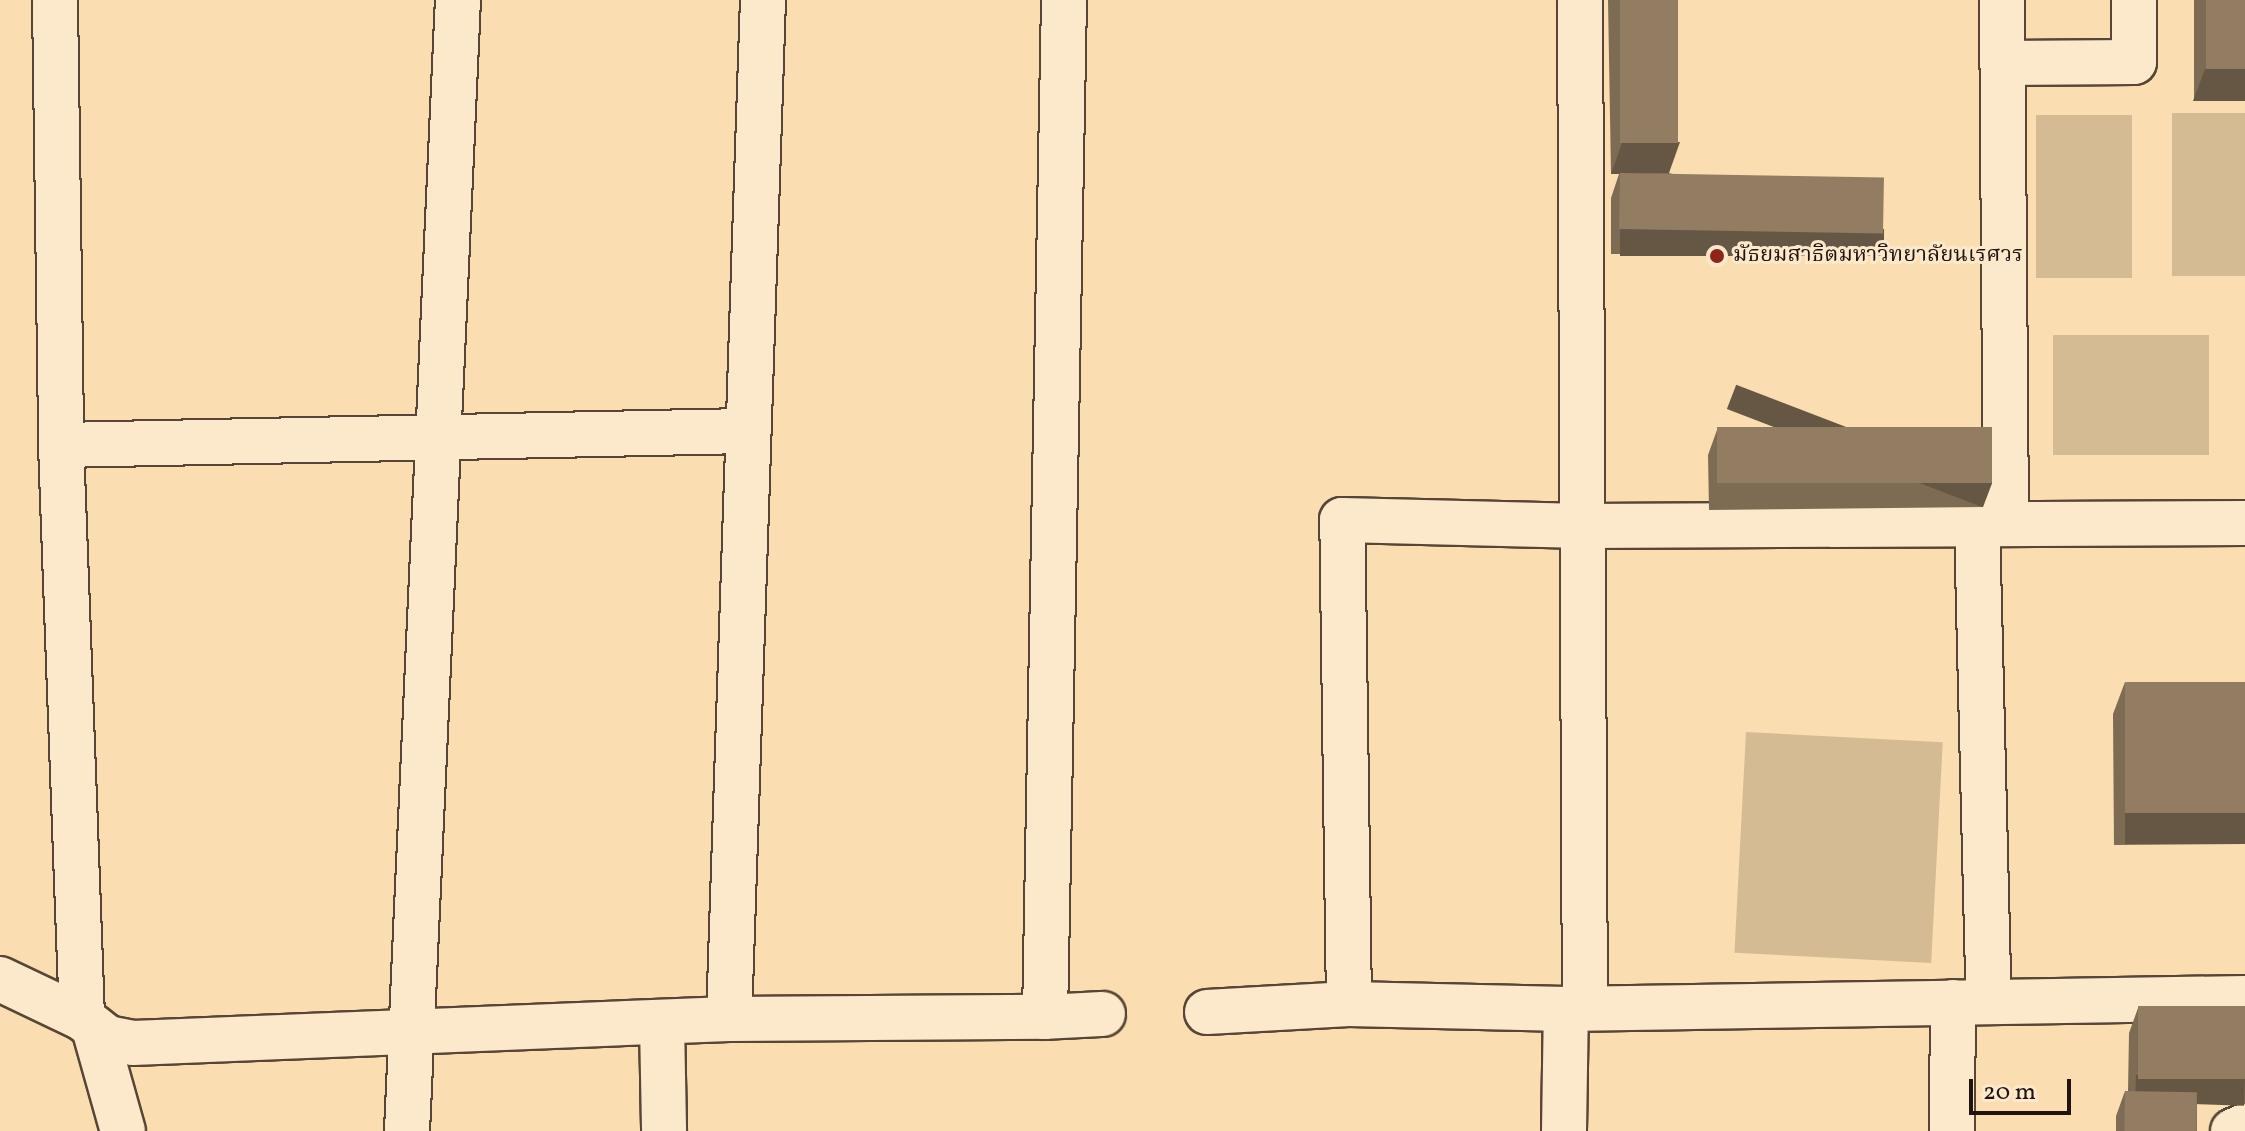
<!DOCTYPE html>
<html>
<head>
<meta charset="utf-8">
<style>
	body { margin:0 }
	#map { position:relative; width:2245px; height:1131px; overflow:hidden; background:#faddb0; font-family:Vollkorn,"Noto Serif Thai",serif }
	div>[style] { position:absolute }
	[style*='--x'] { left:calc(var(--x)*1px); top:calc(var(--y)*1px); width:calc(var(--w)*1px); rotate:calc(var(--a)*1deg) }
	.green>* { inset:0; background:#d5bb94; transform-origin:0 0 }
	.roads { filter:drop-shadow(2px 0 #574636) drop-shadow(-2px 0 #574636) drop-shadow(0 2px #574636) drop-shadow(0 -2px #574636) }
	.minor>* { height:44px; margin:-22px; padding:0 22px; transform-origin:22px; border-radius:22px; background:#fce9cc }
	.wall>* { inset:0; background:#7e6b54; transform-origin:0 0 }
	.shaded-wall>* { inset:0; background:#665745; transform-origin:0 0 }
	.building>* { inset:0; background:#927c62; transform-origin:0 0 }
	.dots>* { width:22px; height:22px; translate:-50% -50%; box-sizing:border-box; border:4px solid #fce9cc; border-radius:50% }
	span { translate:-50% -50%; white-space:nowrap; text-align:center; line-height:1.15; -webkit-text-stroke:6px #fce9cc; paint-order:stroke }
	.poi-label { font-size:22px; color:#21130d }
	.left { translate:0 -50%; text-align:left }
	.scale { position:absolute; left:1969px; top:1079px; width:102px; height:36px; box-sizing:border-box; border:4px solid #21130d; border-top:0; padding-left:10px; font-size:24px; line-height:28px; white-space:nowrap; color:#21130d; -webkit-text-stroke:6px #fce9cc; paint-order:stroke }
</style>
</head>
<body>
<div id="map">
	<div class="green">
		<div style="left:2172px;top:113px;width:73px;height:163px"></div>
		<div style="left:2132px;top:115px;width:163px;height:96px;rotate:90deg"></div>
		<div style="left:2053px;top:335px;width:156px;height:120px"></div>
		<div style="left:1746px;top:732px;width:197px;height:221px;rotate:3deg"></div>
	</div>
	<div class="roads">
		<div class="minor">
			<div style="--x:55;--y:0;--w:445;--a:89.2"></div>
			<div style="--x:61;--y:445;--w:573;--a:87.9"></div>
			<div style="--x:1064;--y:0;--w:1017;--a:91.07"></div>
			<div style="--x:1045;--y:1017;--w:58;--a:-3"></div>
			<div style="--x:1580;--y:0;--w:1007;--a:89.72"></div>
			<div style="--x:2002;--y:0;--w:522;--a:89.56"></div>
			<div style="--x:2003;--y:63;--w:131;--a:-0.4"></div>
			<div style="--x:2134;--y:62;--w:62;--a:-90"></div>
			<div style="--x:61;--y:445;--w:687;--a:-1.17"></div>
			<div style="--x:1977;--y:525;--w:476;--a:88.6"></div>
			<div style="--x:0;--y:979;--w:91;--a:25.4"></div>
			<div style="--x:82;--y:1018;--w:33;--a:38"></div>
			<div style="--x:108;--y:1038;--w:25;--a:11"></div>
			<div style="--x:133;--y:1043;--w:596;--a:-2.31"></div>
			<div style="--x:729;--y:1019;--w:316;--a:-0.4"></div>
			<div style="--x:1349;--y:1004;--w:484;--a:-90.8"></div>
			<div style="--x:1342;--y:520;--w:241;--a:1.4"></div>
			<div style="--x:1583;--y:526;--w:662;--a:-0.26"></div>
			<div style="--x:1207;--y:1012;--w:142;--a:-3.2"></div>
			<div style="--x:1349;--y:1004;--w:217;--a:1.3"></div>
			<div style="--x:1566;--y:1009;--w:679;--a:-0.93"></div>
			<div style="--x:729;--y:1019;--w:1020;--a:-88.09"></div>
			<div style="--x:662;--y:1023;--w:108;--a:88.9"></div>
			<div style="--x:94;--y:1028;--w:107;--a:74.3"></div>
			<div style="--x:407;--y:1131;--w:1132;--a:-87.42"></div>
			<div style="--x:1564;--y:1131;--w:122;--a:-89.1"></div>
			<div style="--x:1952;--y:1131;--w:129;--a:-89.6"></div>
			<div style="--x:2233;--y:1131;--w:13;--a:-23"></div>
		</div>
	</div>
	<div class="wall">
		<div style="clip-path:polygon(1608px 0,1678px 0,1669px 173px,1884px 231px,1875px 255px,1611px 254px,1611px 198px,1619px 174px,1611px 174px)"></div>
		<div style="left:2194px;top:0;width:51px;height:101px"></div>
		<div style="clip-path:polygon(1717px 430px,1992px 483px,1983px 507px,1709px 510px,1708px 455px)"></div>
		<div style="clip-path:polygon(2125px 682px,2245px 682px,2245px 844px,2114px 845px,2113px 714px)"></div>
		<div style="clip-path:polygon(2245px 1006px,2245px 1104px,2197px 1102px,2197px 1131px,2116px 1131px,2116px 1116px,2125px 1091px,2128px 1091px,2129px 1033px,2138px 1008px)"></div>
	</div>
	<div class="shaded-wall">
		<div style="clip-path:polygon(2205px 69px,2245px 69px,2245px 101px,2193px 101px)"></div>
		<div style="clip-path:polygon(1680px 142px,1669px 173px,1611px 174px,1622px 143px)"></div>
		<div style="left:1620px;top:229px;width:264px;height:27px"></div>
		<div style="left:1992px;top:483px;width:26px;height:274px;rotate:111deg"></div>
		<div style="left:2245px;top:812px;width:32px;height:120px;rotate:90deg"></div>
		<div style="left:2136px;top:1075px;width:109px;height:27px;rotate:2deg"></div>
	</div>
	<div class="building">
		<div style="left:1620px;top:0;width:58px;height:143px"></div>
		<div style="left:2206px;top:0;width:39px;height:69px"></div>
		<div style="left:1620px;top:173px;width:264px;height:56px;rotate:1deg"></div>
		<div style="left:1992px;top:427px;width:56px;height:275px;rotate:90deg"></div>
		<div style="left:2125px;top:682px;width:120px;height:131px"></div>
		<div style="left:2245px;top:1006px;width:73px;height:107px;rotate:90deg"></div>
		<div style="left:2125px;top:1091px;width:72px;height:40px;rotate:1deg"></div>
	</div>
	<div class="dots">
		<div style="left:1717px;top:256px;background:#8f2418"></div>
	</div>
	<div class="poi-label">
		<span class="left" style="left:1733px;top:256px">มัธยมสาธิตมหาวิทยาลัยนเรศวร</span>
	</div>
	<div class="scale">20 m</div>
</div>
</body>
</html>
